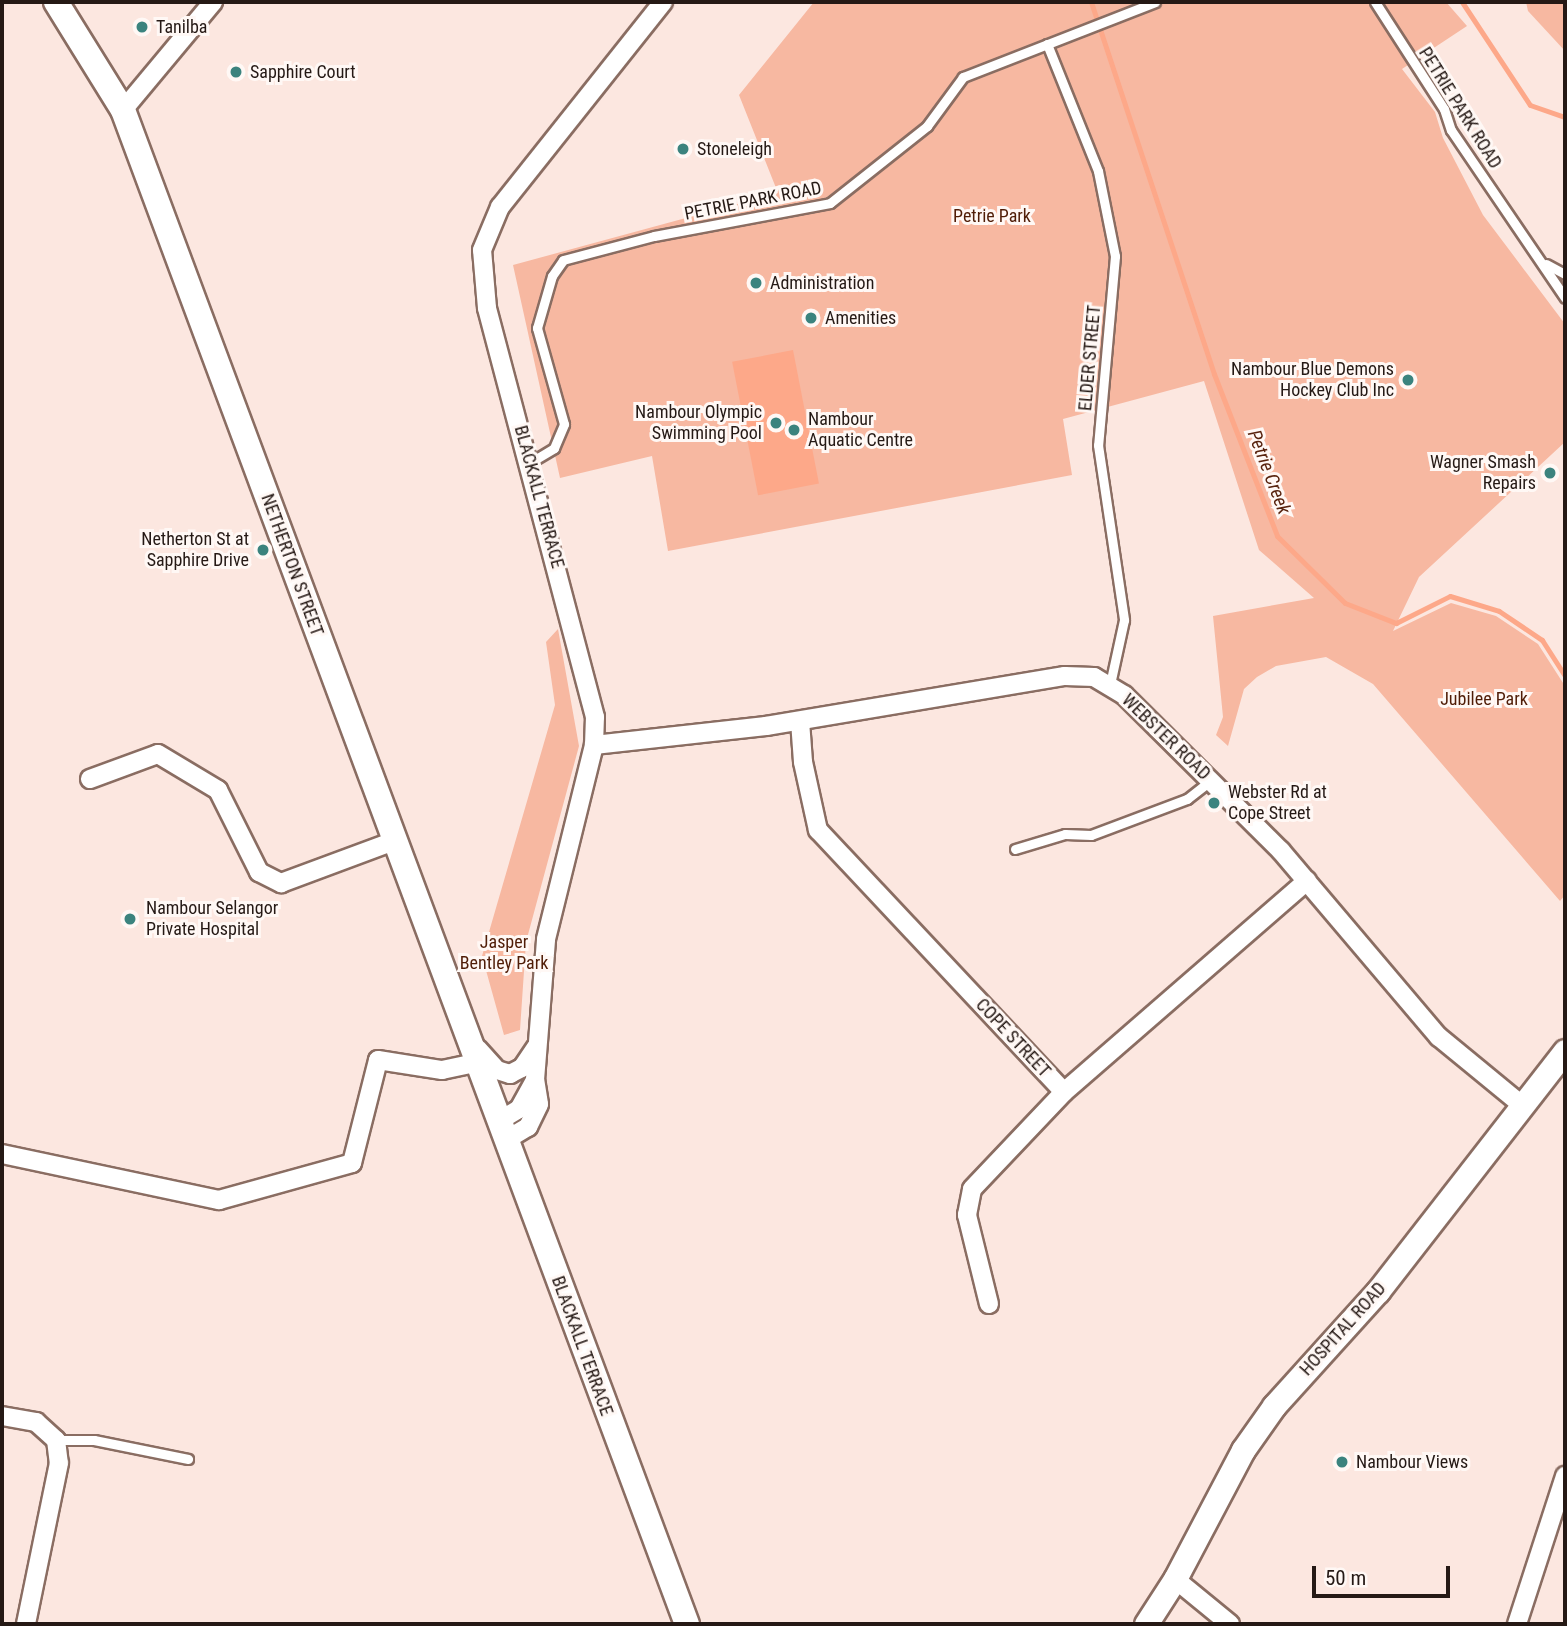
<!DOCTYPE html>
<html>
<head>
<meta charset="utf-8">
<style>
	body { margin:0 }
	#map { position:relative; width:1567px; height:1626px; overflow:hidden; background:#fce7e0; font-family:"Roboto Condensed",sans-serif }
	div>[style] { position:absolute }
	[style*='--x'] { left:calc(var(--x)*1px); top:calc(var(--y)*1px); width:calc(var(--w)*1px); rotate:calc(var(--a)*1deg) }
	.green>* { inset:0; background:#f7b8a1 }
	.water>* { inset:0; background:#fda889; transform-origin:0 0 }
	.stream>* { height:5px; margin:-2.5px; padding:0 2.5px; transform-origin:2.5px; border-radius:2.5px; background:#fda889 }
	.roads { filter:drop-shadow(2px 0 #8a6d62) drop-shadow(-2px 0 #8a6d62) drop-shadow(0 2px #8a6d62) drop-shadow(0 -2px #8a6d62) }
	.service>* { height:9px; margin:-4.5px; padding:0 4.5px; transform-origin:4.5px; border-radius:4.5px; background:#fff }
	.minor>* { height:18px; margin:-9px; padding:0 9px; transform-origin:9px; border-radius:9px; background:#fff }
	.tertiary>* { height:23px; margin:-11.5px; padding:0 11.5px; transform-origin:11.5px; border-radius:11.5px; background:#fff }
	.secondary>* { height:24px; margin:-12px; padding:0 12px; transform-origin:12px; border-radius:12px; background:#fff }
	.dots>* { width:19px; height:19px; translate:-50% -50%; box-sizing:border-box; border:4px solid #fff8f5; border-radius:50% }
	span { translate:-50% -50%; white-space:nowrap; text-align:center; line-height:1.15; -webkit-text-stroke:6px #fff8f5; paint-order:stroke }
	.poi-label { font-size:18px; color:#251915 }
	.left { translate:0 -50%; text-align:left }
	.right { translate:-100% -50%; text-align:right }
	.street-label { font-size:18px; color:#251915 }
	.park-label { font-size:18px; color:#501d07 }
	.water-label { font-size:19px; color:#58230e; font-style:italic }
	.frame { position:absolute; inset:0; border:4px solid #251915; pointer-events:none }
	.scale { position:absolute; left:1312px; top:1566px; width:138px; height:32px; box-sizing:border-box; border:4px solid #251915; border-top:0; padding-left:9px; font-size:21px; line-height:24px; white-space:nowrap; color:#251915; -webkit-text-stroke:5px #fff8f5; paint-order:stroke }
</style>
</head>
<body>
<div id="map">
	<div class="green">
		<div style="clip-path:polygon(814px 2px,1446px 2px,1467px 26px,1402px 69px,1435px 112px,1443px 138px,1483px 215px,1565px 324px,1565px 442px,1419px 577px,1393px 631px,1451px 603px,1496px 616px,1538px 644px,1565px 686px,1565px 895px,1560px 901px,1373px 684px,1326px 657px,1276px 666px,1257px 677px,1244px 689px,1228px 746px,1216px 735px,1223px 717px,1213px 616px,1314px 598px,1259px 550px,1204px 381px,1063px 419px,1072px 475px,668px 551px,652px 456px,560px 478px,513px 265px,778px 193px,739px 95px)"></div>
		<div style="clip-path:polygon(1526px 2px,1565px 2px,1565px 51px,1528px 11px)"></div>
		<div style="clip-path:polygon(558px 629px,579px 746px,526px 942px,520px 1030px,504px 1035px,482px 956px,555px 705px,546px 642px)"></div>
	</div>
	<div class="water">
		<div style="left:793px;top:350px;width:136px;height:62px;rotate:79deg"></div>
	</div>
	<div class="stream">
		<div style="--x:1091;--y:2;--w:392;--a:71.7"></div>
		<div style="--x:1214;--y:374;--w:174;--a:68.7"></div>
		<div style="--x:1277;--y:536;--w:95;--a:44.6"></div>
		<div style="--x:1345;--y:603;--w:55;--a:21.4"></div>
		<div style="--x:1396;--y:623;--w:60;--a:-26.6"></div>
		<div style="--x:1450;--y:596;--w:51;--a:17"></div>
		<div style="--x:1499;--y:611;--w:52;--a:34"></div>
		<div style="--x:1542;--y:640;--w:43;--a:57.4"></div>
		<div style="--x:1462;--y:2;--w:123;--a:56.6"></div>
		<div style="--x:1530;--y:105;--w:37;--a:19"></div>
	</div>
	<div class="roads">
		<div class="service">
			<div style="--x:1375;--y:2;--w:127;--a:57.2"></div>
			<div style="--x:1444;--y:109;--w:22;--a:72"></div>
			<div style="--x:1451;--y:130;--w:203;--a:55.8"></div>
			<div style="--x:1047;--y:44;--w:137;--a:68.1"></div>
			<div style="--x:1098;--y:171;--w:87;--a:78.7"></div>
			<div style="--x:1115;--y:256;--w:190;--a:95.1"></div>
			<div style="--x:1098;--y:445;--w:177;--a:81.5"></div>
			<div style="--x:1124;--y:620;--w:66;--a:102.3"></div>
			<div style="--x:1546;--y:264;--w:21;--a:28"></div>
			<div style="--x:531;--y:462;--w:27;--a:-31"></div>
			<div style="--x:554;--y:448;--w:26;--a:-67"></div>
			<div style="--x:564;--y:424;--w:100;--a:-105.7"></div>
			<div style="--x:537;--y:328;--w:54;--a:-73.9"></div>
			<div style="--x:552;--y:276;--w:19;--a:-55"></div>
			<div style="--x:563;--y:260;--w:94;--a:-14.8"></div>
			<div style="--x:654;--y:236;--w:179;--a:-10.6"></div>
			<div style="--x:830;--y:203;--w:124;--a:-38.4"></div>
			<div style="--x:927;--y:126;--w:61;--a:-53.7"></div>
			<div style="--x:963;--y:77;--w:206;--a:-21.3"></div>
			<div style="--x:1015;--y:849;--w:52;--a:-16.7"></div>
			<div style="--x:1065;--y:834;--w:26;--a:2"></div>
			<div style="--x:1091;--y:835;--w:103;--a:-20.6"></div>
			<div style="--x:1187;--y:799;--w:31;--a:-38"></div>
			<div style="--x:56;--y:1440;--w:38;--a:0"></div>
			<div style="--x:94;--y:1440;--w:96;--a:11.4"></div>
		</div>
		<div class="minor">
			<div style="--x:123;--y:110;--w:141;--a:-50.2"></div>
			<div style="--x:800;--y:721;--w:41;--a:85.8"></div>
			<div style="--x:803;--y:762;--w:70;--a:77.6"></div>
			<div style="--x:818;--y:830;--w:359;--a:46.8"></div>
			<div style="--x:594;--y:745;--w:173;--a:-6.3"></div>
			<div style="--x:766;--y:726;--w:303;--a:-9.5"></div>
			<div style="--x:1065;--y:676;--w:29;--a:2"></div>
			<div style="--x:1094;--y:677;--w:35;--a:31"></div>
			<div style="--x:1124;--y:695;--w:221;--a:44.8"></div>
			<div style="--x:1281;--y:851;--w:244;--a:49.7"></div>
			<div style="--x:1439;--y:1037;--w:109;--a:39.4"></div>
			<div style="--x:90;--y:779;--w:72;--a:-20.2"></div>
			<div style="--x:158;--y:754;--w:70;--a:31"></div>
			<div style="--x:218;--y:790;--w:92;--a:63.4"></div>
			<div style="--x:259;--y:872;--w:25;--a:27"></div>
			<div style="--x:281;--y:883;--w:121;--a:-20.4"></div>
			<div style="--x:478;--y:1049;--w:28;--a:48"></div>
			<div style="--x:497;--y:1070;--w:14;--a:17"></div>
			<div style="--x:510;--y:1074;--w:13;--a:-27"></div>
			<div style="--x:522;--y:1068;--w:25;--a:-56"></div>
			<div style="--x:499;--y:1121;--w:23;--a:-31"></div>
			<div style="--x:519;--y:1109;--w:33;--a:-61"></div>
			<div style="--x:506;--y:1140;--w:26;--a:-31"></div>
			<div style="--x:528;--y:1127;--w:25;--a:-64"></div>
			<div style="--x:539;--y:1104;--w:24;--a:-99"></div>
			<div style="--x:535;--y:1080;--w:141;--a:-85.5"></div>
			<div style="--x:546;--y:939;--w:200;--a:-76.1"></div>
			<div style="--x:594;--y:745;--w:28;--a:-88"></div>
			<div style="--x:595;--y:717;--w:423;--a:-104.8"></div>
			<div style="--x:487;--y:308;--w:58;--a:-94.9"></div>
			<div style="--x:482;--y:250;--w:47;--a:-67.3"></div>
			<div style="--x:500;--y:207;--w:262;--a:-51.5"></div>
			<div style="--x:2;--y:1154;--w:222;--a:12"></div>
			<div style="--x:219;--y:1200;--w:138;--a:-15.5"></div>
			<div style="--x:352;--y:1163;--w:106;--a:-75.8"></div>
			<div style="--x:378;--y:1060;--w:65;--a:8.9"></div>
			<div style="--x:442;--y:1070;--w:35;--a:-12"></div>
			<div style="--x:989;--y:1304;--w:92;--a:-103.9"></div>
			<div style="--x:967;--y:1215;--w:26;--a:-79"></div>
			<div style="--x:972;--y:1189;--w:134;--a:-46.5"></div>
			<div style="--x:1064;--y:1092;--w:322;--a:-41"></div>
			<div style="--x:2;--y:1416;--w:35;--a:10"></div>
			<div style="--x:36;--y:1422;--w:27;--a:42"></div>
			<div style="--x:56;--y:1440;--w:23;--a:83"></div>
			<div style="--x:59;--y:1463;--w:164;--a:101.6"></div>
			<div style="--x:1175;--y:1579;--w:71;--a:39.3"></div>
			<div style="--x:1517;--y:1624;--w:156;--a:-72"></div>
		</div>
		<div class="tertiary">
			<div style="--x:1146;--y:1624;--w:54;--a:-57.2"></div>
			<div style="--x:1175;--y:1579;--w:146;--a:-62.2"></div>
			<div style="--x:1243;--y:1450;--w:54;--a:-54.8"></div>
			<div style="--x:1274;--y:1406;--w:155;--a:-47.9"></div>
			<div style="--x:1378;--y:1291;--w:304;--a:-52.1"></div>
		</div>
		<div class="secondary">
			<div style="--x:56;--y:2;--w:127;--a:58.2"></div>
			<div style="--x:123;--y:110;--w:1616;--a:69.57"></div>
		</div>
	</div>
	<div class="dots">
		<div style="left:142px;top:27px;background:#3b837e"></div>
		<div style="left:236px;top:72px;background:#3b837e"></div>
		<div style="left:683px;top:149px;background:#3b837e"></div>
		<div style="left:756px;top:283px;background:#3b837e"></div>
		<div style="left:811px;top:318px;background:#3b837e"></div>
		<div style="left:1408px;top:380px;background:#3b837e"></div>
		<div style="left:776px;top:423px;background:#3b837e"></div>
		<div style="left:794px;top:430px;background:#3b837e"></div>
		<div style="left:1550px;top:473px;background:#3b837e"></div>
		<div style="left:263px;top:550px;background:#3b837e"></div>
		<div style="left:1214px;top:803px;background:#3b837e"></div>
		<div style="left:130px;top:919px;background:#3b837e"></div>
		<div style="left:1342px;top:1462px;background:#3b837e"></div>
	</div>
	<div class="poi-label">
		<span class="left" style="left:156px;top:27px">Tanilba</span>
		<span class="left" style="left:250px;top:72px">Sapphire Court</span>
		<span class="left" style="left:697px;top:149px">Stoneleigh</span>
		<span class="left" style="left:770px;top:283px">Administration</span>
		<span class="left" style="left:825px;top:318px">Amenities</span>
		<span class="right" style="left:1394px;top:380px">Nambour Blue Demons<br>Hockey Club Inc</span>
		<span class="right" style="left:762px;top:423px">Nambour Olympic<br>Swimming Pool</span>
		<span class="left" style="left:808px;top:430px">Nambour<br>Aquatic Centre</span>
		<span class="right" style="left:1536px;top:473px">Wagner Smash<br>Repairs</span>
		<span class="right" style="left:249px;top:550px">Netherton St at<br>Sapphire Drive</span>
		<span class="left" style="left:1228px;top:803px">Webster Rd at<br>Cope Street</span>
		<span class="left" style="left:146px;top:919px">Nambour Selangor<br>Private Hospital</span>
		<span class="left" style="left:1356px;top:1462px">Nambour Views</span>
	</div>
	<div class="street-label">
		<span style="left:1460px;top:108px;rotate:58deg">PETRIE PARK ROAD</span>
		<span style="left:753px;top:201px;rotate:-11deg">PETRIE PARK ROAD</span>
		<span style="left:1090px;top:358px;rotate:-85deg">ELDER STREET</span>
		<span style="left:539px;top:497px;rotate:75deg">BLACKALL TERRACE</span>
		<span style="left:292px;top:565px;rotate:70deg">NETHERTON STREET</span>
		<span style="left:1166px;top:737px;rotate:44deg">WEBSTER ROAD</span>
		<span style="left:1013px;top:1038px;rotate:47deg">COPE STREET</span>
		<span style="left:1343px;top:1329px;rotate:-48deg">HOSPITAL ROAD</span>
		<span style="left:582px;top:1346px;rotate:70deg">BLACKALL TERRACE</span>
	</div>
	<div class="park-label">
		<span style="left:992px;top:216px">Petrie Park</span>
		<span style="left:1484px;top:699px">Jubilee Park</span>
		<span style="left:504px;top:953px">Jasper<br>Bentley Park</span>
	</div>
	<div class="water-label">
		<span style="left:1269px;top:472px;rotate:69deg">Petrie Creek</span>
	</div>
	<div class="frame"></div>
	<div class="scale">50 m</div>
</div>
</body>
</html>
